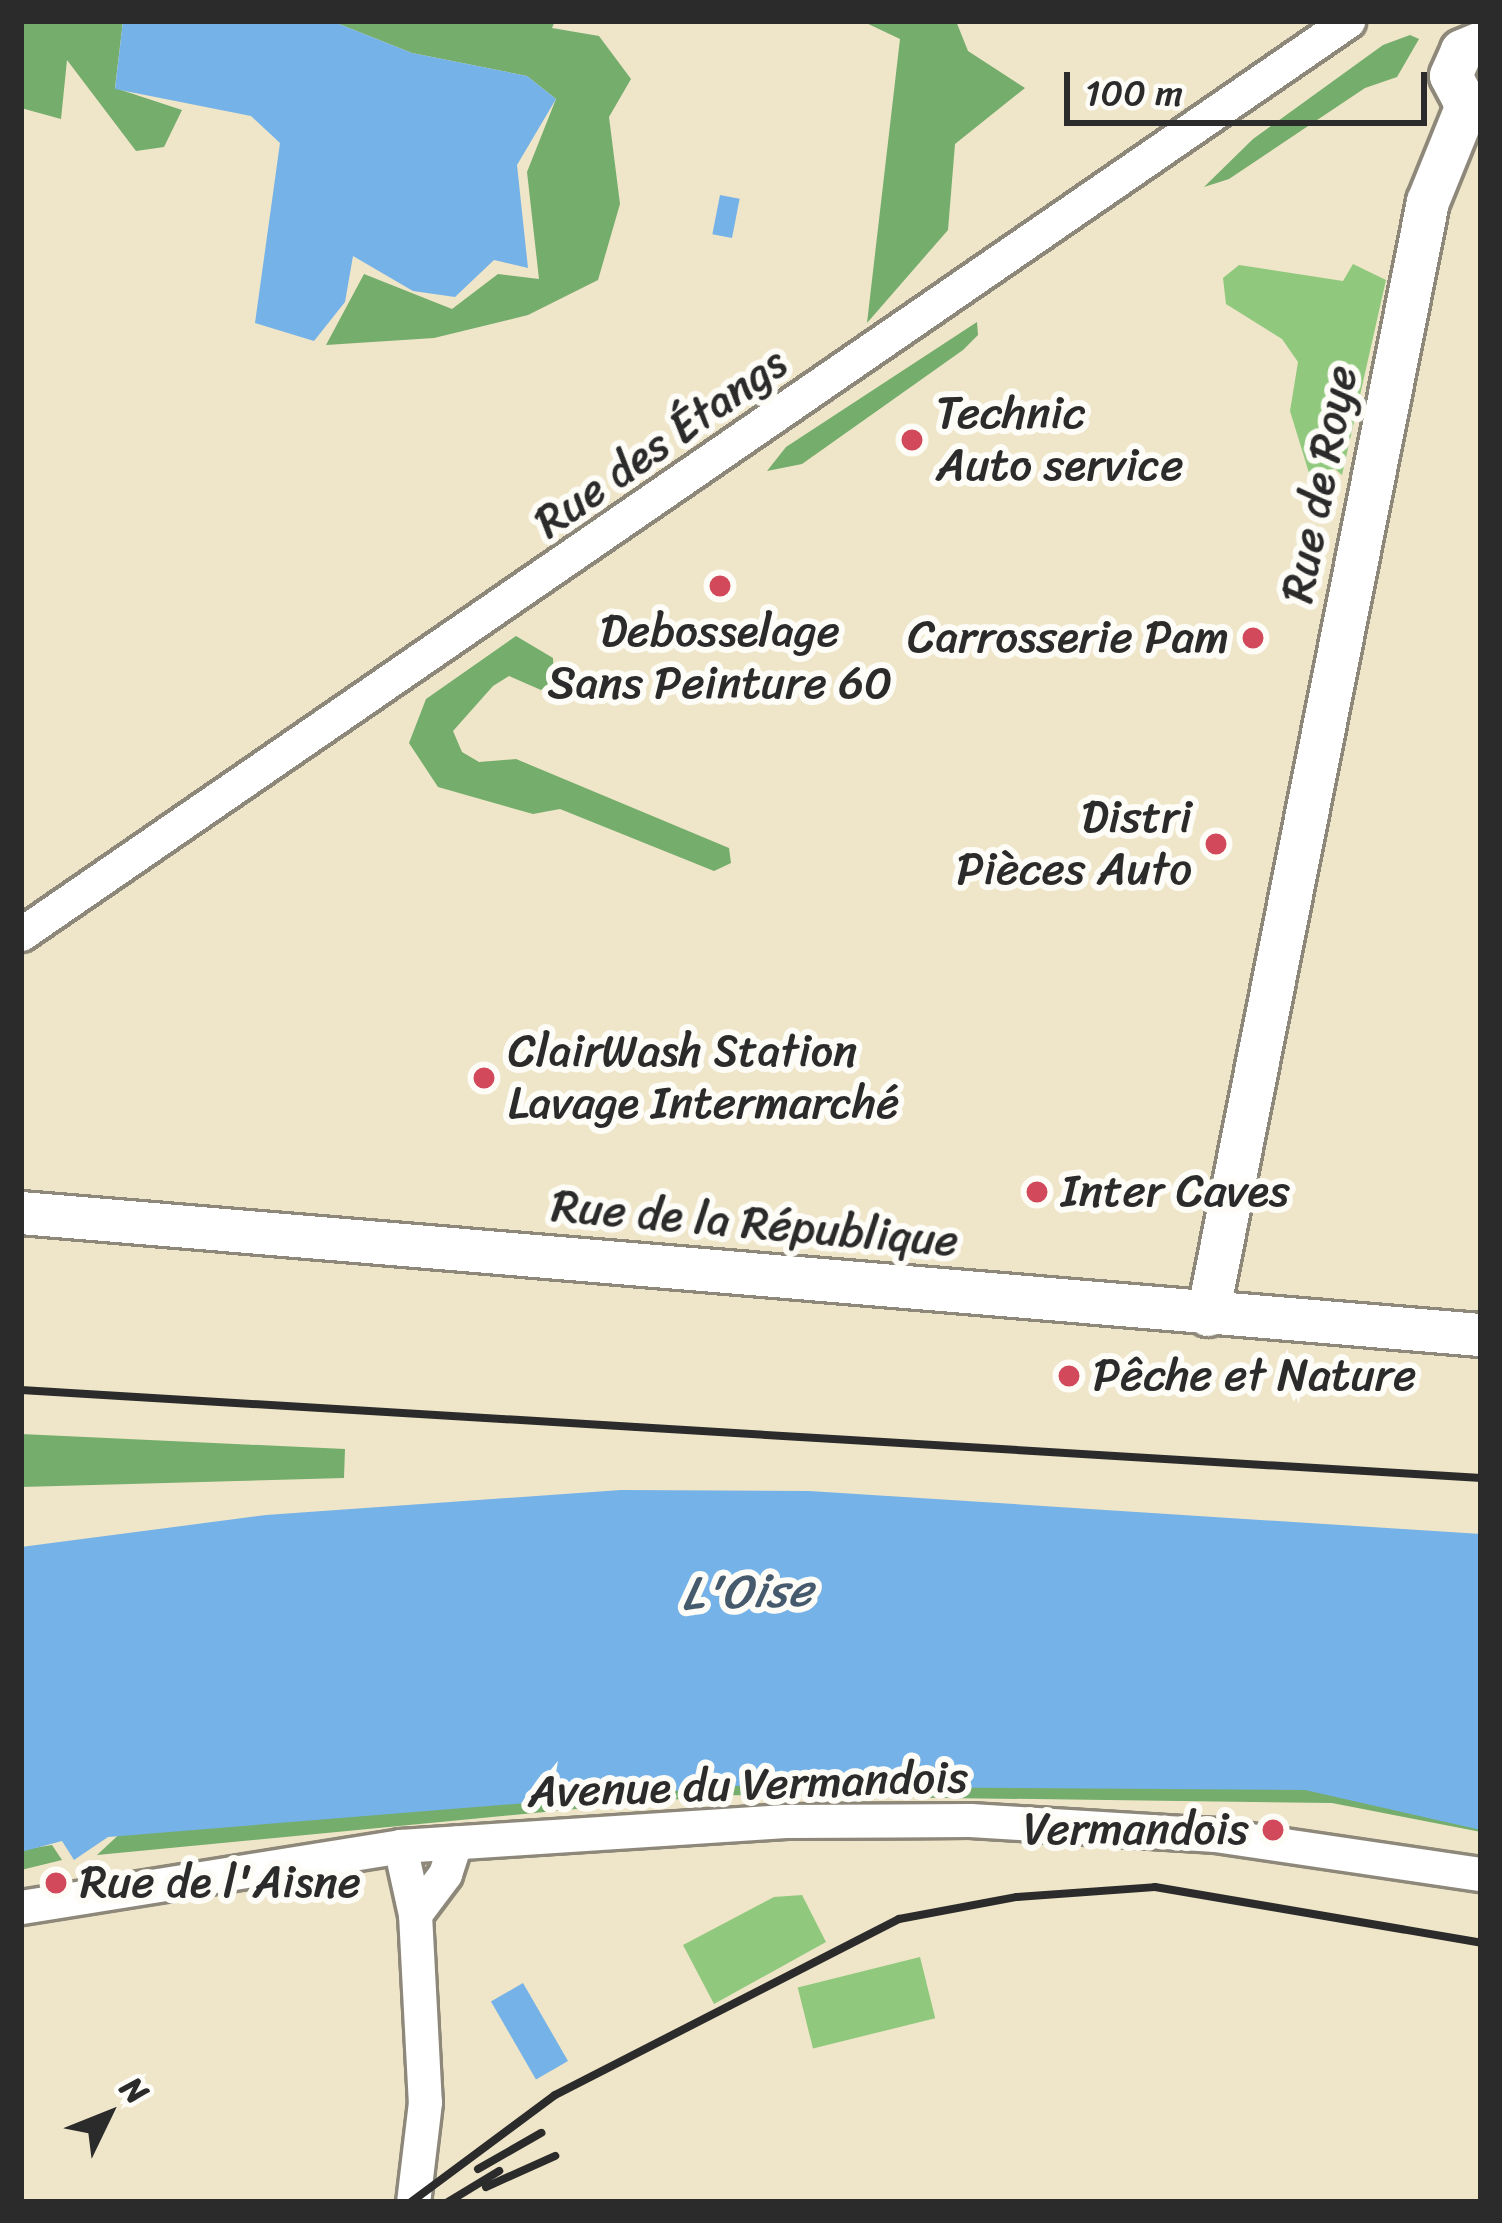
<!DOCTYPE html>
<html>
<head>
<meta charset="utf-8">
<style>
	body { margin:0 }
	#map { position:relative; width:1502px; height:2223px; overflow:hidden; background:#efe5c8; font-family:Sriracha,sans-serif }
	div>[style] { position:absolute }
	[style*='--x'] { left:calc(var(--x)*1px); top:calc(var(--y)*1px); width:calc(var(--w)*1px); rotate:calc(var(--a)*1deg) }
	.green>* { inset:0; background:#90c97d; transform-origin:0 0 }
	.forest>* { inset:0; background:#74ad6c }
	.water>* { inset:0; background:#75b2e7; transform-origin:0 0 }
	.roads { filter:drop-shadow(3px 0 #8d887a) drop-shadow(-3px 0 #8d887a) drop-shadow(0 3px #8d887a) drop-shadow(0 -3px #8d887a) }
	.minor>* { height:33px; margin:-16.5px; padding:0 16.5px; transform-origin:16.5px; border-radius:16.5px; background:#fff }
	.major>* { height:42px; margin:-21px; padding:0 21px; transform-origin:21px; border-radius:21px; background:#fff }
	.rail>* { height:8px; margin:-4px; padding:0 4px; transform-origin:4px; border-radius:4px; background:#2b2b2b }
	.dots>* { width:33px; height:33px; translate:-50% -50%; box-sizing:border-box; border:6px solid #fdfcf7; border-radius:50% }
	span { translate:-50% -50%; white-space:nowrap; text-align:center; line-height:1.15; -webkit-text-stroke:12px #fdfcf7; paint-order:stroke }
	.poi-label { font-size:45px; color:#2b2b2b }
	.left { translate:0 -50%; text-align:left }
	.right { translate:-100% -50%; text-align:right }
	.street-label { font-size:45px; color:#2b2b2b }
	.water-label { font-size:48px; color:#455a6d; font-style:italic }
	.frame { position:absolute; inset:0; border:24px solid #2b2b2b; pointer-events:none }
	.north { position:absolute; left:48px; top:2055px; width:120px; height:120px; -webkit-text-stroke:9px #fdfcf7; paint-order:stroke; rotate:47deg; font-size:33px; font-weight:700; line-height:48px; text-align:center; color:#2b2b2b }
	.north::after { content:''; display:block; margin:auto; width:42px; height:54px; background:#2b2b2b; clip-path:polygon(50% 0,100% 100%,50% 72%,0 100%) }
	.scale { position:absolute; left:1064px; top:72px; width:363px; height:54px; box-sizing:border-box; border:6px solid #2b2b2b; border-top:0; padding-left:15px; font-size:36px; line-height:42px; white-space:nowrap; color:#2b2b2b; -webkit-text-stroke:9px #fdfcf7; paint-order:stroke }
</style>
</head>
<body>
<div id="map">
	<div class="green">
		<div style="clip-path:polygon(1353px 264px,1386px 280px,1342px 475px,1335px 469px,1309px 473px,1290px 411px,1298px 362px,1282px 339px,1226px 304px,1223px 278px,1239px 265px,1343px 281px)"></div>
		<div style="clip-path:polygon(802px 1895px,826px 1942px,714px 2004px,683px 1945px,774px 1897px)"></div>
		<div style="left:920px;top:1957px;width:63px;height:126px;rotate:76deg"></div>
	</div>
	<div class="forest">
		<div style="clip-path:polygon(21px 21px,123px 21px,115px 88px,182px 110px,164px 147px,136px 151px,67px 60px,61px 119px,21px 108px)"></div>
		<div style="clip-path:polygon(301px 21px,555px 21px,552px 28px,599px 36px,631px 79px,609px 117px,620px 204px,598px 280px,528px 315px,434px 338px,326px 345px,364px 274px,452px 309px,498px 274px,539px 279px,527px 172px,556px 99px,527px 76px,412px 53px,339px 24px)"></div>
		<div style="clip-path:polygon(862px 21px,956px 21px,968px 51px,1025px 88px,955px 144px,948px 230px,867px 323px,900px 39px)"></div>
		<div style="clip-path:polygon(1410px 35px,1419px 39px,1397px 77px,1365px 88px,1229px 179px,1204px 187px,1253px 139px,1383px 45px)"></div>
		<div style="clip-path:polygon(977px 322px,978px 335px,963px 350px,802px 464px,767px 471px,786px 447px)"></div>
		<div style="clip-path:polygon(516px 636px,553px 658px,554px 681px,541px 690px,509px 676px,493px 686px,453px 731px,462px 752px,479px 762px,516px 759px,729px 848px,731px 863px,714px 871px,560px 809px,533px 814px,438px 787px,409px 743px,426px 699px)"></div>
		<div style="clip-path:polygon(21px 1434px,345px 1449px,344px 1478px,21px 1487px)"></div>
		<div style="clip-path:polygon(708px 1773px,1334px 1789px,1481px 1812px,1481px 1832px,1332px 1803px,722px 1795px,97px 1855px,126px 1828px)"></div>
		<div style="clip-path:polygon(52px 1845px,62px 1860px,21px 1870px,21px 1850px)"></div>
	</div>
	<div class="water">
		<div style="clip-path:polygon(123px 21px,339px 24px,412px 53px,527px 76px,556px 99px,517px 165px,528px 268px,494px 260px,455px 297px,413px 291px,353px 256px,345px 302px,314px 341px,255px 323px,280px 143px,251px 116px,115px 89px)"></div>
		<div style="left:720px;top:195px;width:20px;height:40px;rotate:11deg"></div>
		<div style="clip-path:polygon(621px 1490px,809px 1491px,1481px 1534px,1481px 1830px,1305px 1790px,735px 1786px,108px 1837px,74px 1860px,62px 1841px,21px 1852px,21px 1547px,266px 1515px)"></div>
		<div style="left:523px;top:1983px;width:90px;height:37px;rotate:60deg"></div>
	</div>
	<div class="roads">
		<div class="minor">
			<div style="--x:21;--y:934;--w:1611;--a:-34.53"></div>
			<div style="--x:400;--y:1846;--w:70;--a:77.6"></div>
			<div style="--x:415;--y:1914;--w:188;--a:87"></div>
			<div style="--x:425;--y:2102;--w:101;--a:96.8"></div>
			<div style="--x:21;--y:1907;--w:384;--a:-9.1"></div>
			<div style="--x:400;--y:1846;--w:386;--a:-3.7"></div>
			<div style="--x:785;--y:1821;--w:185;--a:-0.3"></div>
			<div style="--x:970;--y:1820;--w:246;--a:3.5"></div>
			<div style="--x:1216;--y:1835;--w:268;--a:8.4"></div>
			<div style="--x:415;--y:1914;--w:50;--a:-53.1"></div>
			<div style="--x:445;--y:1874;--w:33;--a:-72"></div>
		</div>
		<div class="major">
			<div style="--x:1481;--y:43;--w:21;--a:157"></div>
			<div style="--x:1462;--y:51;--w:27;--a:114"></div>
			<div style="--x:1451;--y:76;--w:26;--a:62"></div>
			<div style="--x:1463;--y:99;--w:19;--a:21"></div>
			<div style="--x:21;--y:1213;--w:1465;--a:4.78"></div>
			<div style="--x:1208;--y:1315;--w:1135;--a:-78.82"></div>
			<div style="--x:1428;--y:202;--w:107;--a:-68"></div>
		</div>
	</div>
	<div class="rail">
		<div style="--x:21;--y:1390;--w:1463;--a:3.45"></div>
		<div style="--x:478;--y:2169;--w:73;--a:-29.7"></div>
		<div style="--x:486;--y:2187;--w:76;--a:-24.2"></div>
		<div style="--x:411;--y:2202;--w:179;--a:-36.6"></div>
		<div style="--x:555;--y:2095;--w:386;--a:-27.1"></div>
		<div style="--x:899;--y:1919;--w:120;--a:-10.6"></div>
		<div style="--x:1017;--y:1897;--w:138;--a:-4.1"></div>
		<div style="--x:1155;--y:1887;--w:331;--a:9.7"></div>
		<div style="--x:448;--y:2202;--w:60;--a:-31.3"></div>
	</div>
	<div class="dots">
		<div style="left:912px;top:440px;background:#d1495b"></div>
		<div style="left:720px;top:586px;background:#d1495b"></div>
		<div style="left:1253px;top:638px;background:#d1495b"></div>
		<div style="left:1216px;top:844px;background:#d1495b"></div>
		<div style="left:484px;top:1078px;background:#d1495b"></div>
		<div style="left:1037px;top:1192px;background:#d1495b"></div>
		<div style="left:1069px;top:1376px;background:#d1495b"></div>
		<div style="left:1273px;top:1830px;background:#d1495b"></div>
		<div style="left:56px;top:1883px;background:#d1495b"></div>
	</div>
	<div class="poi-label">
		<span class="left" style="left:936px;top:440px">Technic<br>Auto service</span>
		<span style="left:720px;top:658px">Debosselage<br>Sans Peinture 60</span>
		<span class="right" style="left:1229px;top:638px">Carrosserie Pam</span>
		<span class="right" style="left:1192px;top:844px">Distri<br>Pièces Auto</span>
		<span class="left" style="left:508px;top:1078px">ClairWash Station<br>Lavage Intermarché</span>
		<span class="left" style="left:1061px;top:1192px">Inter Caves</span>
		<span class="left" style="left:1093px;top:1376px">Pêche et Nature</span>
		<span class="right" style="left:1249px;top:1830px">Vermandois</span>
		<span class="left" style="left:80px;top:1883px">Rue de l'Aisne</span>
	</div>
	<div class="street-label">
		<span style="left:661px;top:443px;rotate:-35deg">Rue des Étangs</span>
		<span style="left:1320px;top:484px;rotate:-79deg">Rue de Roye</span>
		<span style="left:755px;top:1224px;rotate:5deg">Rue de la République</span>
		<span style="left:748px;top:1785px;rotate:-2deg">Avenue du Vermandois</span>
	</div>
	<div class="water-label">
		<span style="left:747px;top:1591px;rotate:-2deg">L'Oise</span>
	</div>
	<div class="frame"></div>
	<div class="north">N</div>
	<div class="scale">100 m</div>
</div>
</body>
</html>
